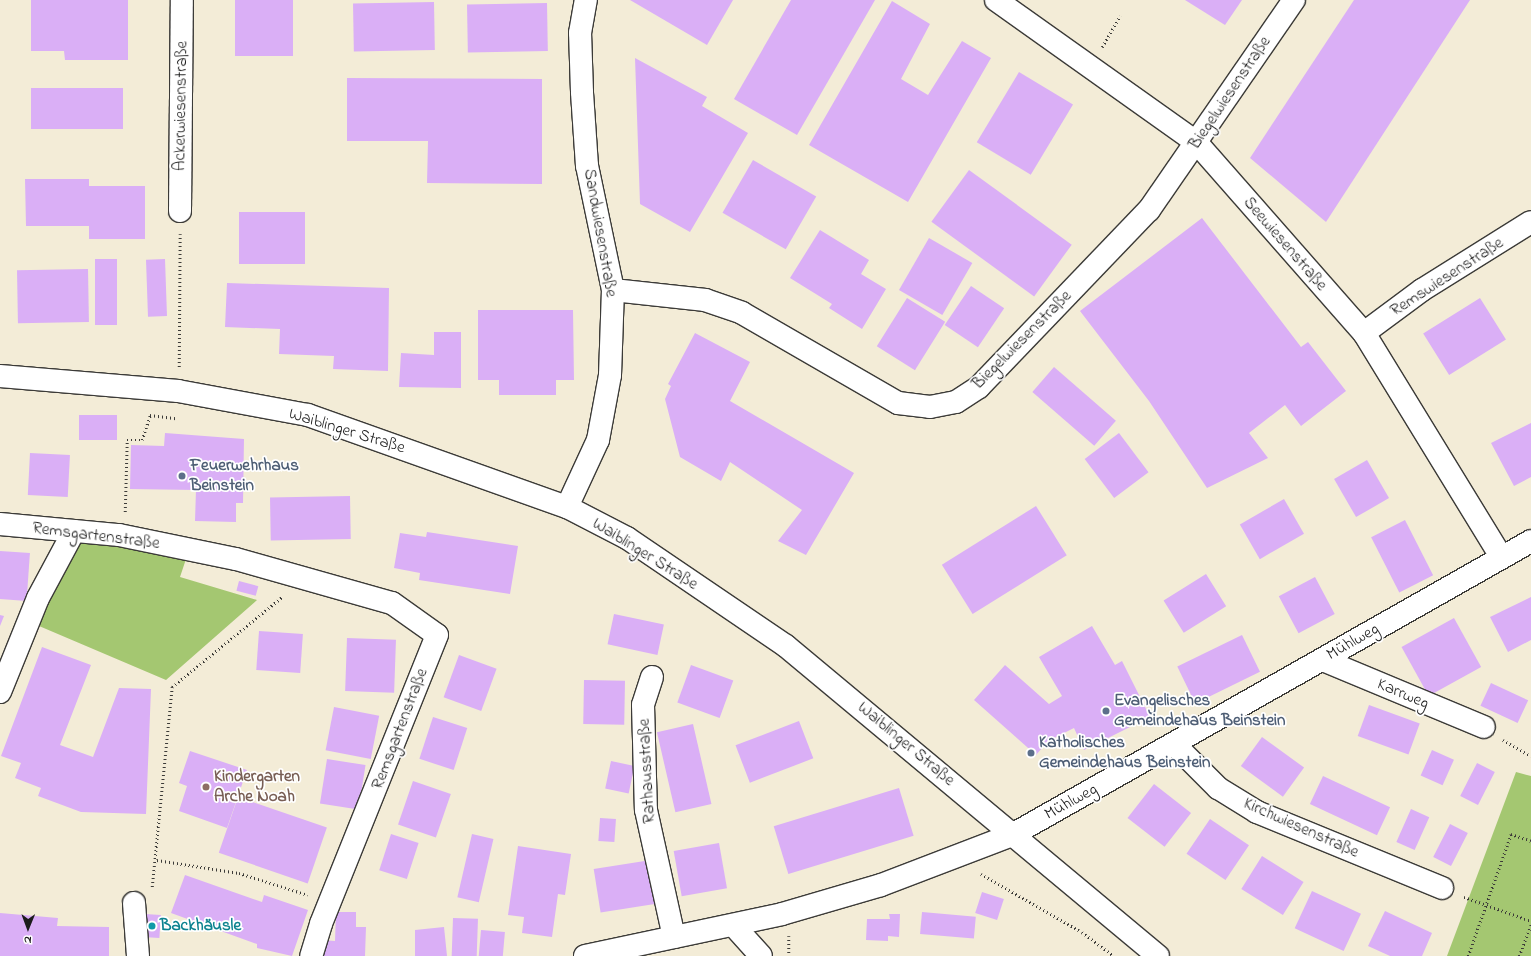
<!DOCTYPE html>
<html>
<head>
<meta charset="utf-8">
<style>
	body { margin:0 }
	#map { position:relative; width:1531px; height:956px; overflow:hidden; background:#f3ecd7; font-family:"Indie Flower",sans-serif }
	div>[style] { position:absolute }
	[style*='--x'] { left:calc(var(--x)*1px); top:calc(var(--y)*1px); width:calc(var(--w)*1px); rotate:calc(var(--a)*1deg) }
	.green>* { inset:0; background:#a4c771 }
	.building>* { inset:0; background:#daaff6; transform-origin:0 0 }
	.path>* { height:2.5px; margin-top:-1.25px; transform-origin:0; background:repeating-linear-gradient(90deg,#3c3b38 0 1px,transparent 0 4px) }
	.roads { filter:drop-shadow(1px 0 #3c3b38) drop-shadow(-1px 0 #3c3b38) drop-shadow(0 1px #3c3b38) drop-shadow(0 -1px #3c3b38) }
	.minor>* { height:22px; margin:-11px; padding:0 11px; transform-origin:11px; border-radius:11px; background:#fff }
	.dots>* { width:11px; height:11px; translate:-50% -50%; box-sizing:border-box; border:2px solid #fff; border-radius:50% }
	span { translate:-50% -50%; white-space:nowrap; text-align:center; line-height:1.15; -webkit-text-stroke:3.5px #fff; paint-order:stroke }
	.street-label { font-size:17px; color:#1c1c1c }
	.service-label { font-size:17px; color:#4e5e75; font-weight:700 }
	.left { translate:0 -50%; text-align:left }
	.education-label { font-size:17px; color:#785e54; font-weight:700 }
	.culture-label { font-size:17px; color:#0d838f; font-weight:700 }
	.north { position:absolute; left:8px; top:908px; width:40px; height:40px; -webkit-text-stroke:3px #fff; paint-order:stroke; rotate:181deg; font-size:11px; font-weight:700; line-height:16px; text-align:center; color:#1c1c1c }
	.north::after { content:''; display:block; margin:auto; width:14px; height:18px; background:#1c1c1c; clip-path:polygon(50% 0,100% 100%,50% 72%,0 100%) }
</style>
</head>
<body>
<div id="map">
	<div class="green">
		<div style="clip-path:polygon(76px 540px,126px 544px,186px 559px,180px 577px,257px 600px,166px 680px,32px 623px)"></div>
		<div style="clip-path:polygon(1516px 772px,1531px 776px,1531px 956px,1447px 956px)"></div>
	</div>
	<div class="building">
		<div style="clip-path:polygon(31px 0,128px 0,128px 60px,65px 60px,64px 51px,31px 51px)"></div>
		<div style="left:235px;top:0;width:58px;height:56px"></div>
		<div style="clip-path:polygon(630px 0,733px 0,707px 45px)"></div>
		<div style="clip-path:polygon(791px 0,875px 0,797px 135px,734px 99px)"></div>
		<div style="clip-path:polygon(1185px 0,1242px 0,1225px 25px)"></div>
		<div style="clip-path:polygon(1354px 0,1470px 0,1326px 222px,1250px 158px)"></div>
		<div style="clip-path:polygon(892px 1px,930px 24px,901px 79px,928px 95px,962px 41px,991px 58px,908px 202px,809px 145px)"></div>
		<div style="left:434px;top:2px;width:48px;height:81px;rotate:89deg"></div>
		<div style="left:547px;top:3px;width:48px;height:80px;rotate:89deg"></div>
		<div style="clip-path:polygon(635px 58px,707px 97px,702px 106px,748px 133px,690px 232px,640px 204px)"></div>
		<div style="left:1019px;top:72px;width:63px;height:82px;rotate:31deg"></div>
		<div style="clip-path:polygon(347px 78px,542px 79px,542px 184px,427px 183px,428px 141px,347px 141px)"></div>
		<div style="left:31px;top:88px;width:92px;height:41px"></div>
		<div style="left:753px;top:160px;width:73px;height:61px;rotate:30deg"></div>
		<div style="left:969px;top:170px;width:127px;height:64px;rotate:36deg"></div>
		<div style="clip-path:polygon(25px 179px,89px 179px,89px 186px,145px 186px,145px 239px,89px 239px,89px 226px,26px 226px)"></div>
		<div style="left:305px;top:212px;width:52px;height:66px;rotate:90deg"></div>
		<div style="clip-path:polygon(1202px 218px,1301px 347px,1308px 342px,1346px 391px,1301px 426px,1285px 405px,1249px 433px,1268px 458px,1207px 488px,1149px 401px,1080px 311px)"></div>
		<div style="clip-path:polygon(820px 230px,869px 260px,861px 274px,886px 289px,862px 329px,829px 308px,832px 304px,790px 278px)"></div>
		<div style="left:929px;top:238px;width:50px;height:60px;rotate:30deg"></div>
		<div style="left:95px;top:259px;width:22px;height:66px"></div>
		<div style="left:165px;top:259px;width:57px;height:19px;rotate:88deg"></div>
		<div style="left:88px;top:269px;width:53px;height:71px;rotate:89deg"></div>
		<div style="clip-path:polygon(227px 283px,389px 288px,388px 371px,333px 369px,334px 356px,279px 354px,280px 329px,225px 327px)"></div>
		<div style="left:971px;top:286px;width:40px;height:47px;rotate:34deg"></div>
		<div style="left:907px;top:298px;width:45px;height:57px;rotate:32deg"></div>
		<div style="left:1480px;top:298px;width:49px;height:67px;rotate:58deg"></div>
		<div style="clip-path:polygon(478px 310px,573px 310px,574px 380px,556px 380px,556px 395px,499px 395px,499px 380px,478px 380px)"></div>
		<div style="clip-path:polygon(434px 332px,461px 332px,461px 388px,399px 387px,401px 353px,434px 355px)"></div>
		<div style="clip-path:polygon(695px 333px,750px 362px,730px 401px,854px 473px,806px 555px,778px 541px,802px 510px,730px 462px,721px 481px,680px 457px,665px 399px,671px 386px,668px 384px)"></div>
		<div style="left:1054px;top:367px;width:82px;height:33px;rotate:41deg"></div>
		<div style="left:79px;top:415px;width:38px;height:25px"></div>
		<div style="clip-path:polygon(1531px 423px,1531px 477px,1514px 486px,1491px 443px)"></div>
		<div style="clip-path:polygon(165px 433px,244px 439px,243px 503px,236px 503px,236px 522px,195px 521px,196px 490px,130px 489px,131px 445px,164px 446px)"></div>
		<div style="left:1119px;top:433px;width:49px;height:43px;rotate:53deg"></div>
		<div style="left:30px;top:453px;width:40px;height:42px;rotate:3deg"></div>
		<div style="left:1367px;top:460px;width:44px;height:38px;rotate:60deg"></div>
		<div style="left:350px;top:496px;width:43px;height:80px;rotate:89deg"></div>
		<div style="left:1284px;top:499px;width:40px;height:51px;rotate:60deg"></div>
		<div style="left:1036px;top:506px;width:58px;height:111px;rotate:58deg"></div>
		<div style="left:1405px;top:520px;width:62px;height:38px;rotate:63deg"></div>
		<div style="clip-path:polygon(427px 532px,518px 546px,510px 594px,419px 580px,420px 573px,394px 568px,400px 533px,426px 537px)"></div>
		<div style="left:0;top:551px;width:30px;height:48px;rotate:4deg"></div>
		<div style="left:1206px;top:574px;width:38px;height:50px;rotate:58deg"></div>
		<div style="left:1315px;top:577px;width:42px;height:41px;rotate:62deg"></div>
		<div style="left:239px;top:581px;width:20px;height:10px;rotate:15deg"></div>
		<div style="clip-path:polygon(1531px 597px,1531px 640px,1508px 652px,1490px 617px)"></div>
		<div style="left:614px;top:614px;width:51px;height:31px;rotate:12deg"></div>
		<div style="clip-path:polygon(0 615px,4px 616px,0 626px)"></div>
		<div style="left:1454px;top:618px;width:56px;height:60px;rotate:61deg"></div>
		<div style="clip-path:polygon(1092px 626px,1115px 665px,1122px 661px,1150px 717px,1084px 750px,1074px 728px,1048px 741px,1036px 755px,974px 700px,1005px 665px,1049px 704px,1062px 696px,1039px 657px)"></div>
		<div style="left:259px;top:631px;width:44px;height:39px;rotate:4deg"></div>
		<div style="left:1242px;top:635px;width:41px;height:72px;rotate:64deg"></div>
		<div style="left:347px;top:638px;width:49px;height:53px;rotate:2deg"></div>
		<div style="clip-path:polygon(42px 647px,91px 665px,60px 745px,93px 757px,119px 688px,151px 689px,146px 814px,81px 812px,38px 796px,41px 788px,15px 778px,21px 763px,1px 756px)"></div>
		<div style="left:459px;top:655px;width:40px;height:45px;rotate:20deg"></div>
		<div style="left:691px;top:665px;width:45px;height:40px;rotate:20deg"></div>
		<div style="left:584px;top:680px;width:41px;height:44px;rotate:1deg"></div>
		<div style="left:1491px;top:683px;width:41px;height:25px;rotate:25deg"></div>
		<div style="left:1369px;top:705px;width:54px;height:33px;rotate:20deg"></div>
		<div style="left:334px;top:707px;width:46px;height:44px;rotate:11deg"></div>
		<div style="left:433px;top:717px;width:36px;height:44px;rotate:18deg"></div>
		<div style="left:799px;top:721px;width:40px;height:68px;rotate:69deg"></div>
		<div style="left:693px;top:724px;width:82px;height:37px;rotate:77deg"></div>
		<div style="left:1262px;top:737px;width:52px;height:36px;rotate:36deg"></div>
		<div style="left:1432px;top:750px;width:24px;height:28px;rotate:24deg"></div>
		<div style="clip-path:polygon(190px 751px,247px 770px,227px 828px,179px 811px,187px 786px,179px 783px)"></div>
		<div style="left:327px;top:759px;width:39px;height:45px;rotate:9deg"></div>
		<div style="left:611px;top:761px;width:24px;height:28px;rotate:12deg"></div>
		<div style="left:1477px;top:763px;width:20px;height:37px;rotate:27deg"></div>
		<div style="left:1323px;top:776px;width:74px;height:31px;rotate:25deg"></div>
		<div style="left:413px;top:781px;width:40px;height:46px;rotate:19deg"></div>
		<div style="left:1154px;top:784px;width:47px;height:43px;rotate:38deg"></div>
		<div style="left:899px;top:788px;width:50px;height:131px;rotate:73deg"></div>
		<div style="left:238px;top:797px;width:94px;height:59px;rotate:19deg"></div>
		<div style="left:1411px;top:809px;width:20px;height:36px;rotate:24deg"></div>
		<div style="left:600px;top:818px;width:16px;height:23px;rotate:4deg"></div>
		<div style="left:1210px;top:819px;width:47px;height:42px;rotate:34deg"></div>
		<div style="left:1450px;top:824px;width:20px;height:37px;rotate:27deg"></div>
		<div style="left:391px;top:834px;width:29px;height:38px;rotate:18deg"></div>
		<div style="left:472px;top:834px;width:22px;height:65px;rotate:13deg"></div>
		<div style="left:719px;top:843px;width:46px;height:46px;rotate:80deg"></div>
		<div style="clip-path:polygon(518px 846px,571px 854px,565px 895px,558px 894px,552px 937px,522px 933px,524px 917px,508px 915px)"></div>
		<div style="left:1262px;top:856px;width:49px;height:39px;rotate:32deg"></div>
		<div style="left:651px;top:860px;width:44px;height:58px;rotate:81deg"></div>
		<div style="clip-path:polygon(185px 875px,262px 902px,264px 895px,308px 910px,292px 956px,257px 948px,257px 944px,171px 913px)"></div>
		<div style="left:1312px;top:891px;width:54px;height:41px;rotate:25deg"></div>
		<div style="left:982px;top:892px;width:23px;height:22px;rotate:18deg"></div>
		<div style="clip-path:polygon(1385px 911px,1432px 933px,1422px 956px,1390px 956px,1368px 946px)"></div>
		<div style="clip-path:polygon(336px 912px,356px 912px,356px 927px,366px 927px,365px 956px,321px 956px,322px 940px,335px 941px)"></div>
		<div style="left:922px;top:912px;width:54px;height:22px;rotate:5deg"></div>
		<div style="clip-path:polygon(0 913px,58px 918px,57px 926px,109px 927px,109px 956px,0 956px)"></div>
		<div style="left:145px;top:914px;width:16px;height:23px;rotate:4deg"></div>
		<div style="clip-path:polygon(889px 914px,900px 914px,899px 937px,888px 936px,888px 941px,866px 940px,867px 919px,890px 919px)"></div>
		<div style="left:453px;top:918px;width:25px;height:38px;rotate:2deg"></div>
		<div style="clip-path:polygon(444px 927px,447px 956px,415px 956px,415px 930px)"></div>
		<div style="left:481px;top:930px;width:24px;height:26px;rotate:5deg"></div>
	</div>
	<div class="path">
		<div style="--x:1102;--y:47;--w:36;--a:-60"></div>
		<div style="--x:179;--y:367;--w:133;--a:-89.6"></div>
		<div style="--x:125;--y:512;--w:72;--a:-88.4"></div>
		<div style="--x:127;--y:440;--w:15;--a:0"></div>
		<div style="--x:142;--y:440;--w:26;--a:-72"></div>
		<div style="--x:150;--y:415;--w:26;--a:7"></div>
		<div style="--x:1503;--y:740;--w:32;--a:30"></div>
		<div style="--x:157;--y:860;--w:83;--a:9"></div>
		<div style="--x:239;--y:873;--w:72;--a:17.7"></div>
		<div style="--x:981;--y:874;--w:116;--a:29.9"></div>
		<div style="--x:1082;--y:932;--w:40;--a:37"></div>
		<div style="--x:152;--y:887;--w:201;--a:-84.3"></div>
		<div style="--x:172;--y:687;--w:142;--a:-39.3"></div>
		<div style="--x:1464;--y:897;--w:71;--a:19.7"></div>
		<div style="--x:789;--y:936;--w:20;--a:90"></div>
		<div style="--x:1468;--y:956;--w:129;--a:-70.6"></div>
		<div style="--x:1511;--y:834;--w:21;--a:19"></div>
		<div style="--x:1519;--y:956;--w:34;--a:-69"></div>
	</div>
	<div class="roads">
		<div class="minor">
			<div style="--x:996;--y:0;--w:245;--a:35.4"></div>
			<div style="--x:1196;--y:142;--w:254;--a:48.7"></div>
			<div style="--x:1364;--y:333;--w:263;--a:58.5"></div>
			<div style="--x:180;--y:211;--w:211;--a:-89.5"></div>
			<div style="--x:613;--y:290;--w:93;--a:6.2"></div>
			<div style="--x:705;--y:300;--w:39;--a:19"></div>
			<div style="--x:742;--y:313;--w:180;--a:30"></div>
			<div style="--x:898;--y:403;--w:32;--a:7"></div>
			<div style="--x:930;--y:407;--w:26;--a:-11"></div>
			<div style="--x:956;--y:402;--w:27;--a:-33"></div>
			<div style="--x:979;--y:387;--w:245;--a:-46.2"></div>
			<div style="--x:1149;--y:210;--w:255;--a:-55.4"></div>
			<div style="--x:1364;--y:333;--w:72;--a:-36.6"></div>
			<div style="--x:1422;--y:290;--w:128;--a:-32"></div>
			<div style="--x:0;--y:376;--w:179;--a:4.8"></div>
			<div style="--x:178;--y:391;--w:132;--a:10.5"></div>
			<div style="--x:308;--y:415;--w:275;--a:19.6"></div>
			<div style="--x:567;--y:507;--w:68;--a:27.3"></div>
			<div style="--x:627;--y:538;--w:192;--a:34.2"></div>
			<div style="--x:786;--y:646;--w:484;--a:39.8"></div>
			<div style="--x:567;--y:507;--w:74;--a:-65.2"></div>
			<div style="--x:598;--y:440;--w:66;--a:-79.5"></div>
			<div style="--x:610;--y:375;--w:85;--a:-88"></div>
			<div style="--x:613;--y:290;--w:127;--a:-101.8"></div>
			<div style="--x:587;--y:166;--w:74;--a:-93.9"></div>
			<div style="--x:582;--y:92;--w:59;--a:-91.9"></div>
			<div style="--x:580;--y:33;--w:34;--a:-80"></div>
			<div style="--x:0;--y:524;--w:120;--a:5.3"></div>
			<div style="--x:119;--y:535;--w:119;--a:11.6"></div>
			<div style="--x:236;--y:559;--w:162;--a:15.8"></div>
			<div style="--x:392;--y:603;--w:55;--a:35.4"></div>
			<div style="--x:437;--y:635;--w:311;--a:111.9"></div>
			<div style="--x:321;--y:924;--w:34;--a:107"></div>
			<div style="--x:1323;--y:660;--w:174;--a:22.6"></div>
			<div style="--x:652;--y:677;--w:29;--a:108"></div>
			<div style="--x:643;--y:705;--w:105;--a:88.4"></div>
			<div style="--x:646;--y:810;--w:130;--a:77.6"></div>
			<div style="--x:0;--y:692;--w:101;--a:-68"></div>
			<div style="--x:38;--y:598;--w:76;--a:-61.8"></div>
			<div style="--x:1175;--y:745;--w:61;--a:45"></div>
			<div style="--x:1218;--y:788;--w:46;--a:31.6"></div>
			<div style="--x:1257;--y:812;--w:200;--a:22.3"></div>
			<div style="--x:134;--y:903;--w:53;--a:85.7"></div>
			<div style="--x:734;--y:926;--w:40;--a:48"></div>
			<div style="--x:585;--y:956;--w:201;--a:-12"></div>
			<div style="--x:782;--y:914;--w:103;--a:-16.3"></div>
			<div style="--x:881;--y:885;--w:140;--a:-20.9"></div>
			<div style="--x:1012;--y:835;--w:596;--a:-29.53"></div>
		</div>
	</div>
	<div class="dots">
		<div style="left:182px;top:476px;background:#5c6f8a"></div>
		<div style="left:1106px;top:711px;background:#5c6f8a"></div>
		<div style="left:1031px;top:753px;background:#5c6f8a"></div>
		<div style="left:206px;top:787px;background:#8d6e63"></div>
		<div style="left:152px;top:926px;background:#0f9aa8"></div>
	</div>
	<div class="street-label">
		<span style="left:1230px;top:93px;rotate:-56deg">Biegelwiesenstraße</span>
		<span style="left:181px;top:106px;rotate:-89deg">Ackerwiesenstraße</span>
		<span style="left:600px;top:233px;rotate:80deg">Sandwiesenstraße</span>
		<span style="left:1285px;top:244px;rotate:49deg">Seewiesenstraße</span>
		<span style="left:1447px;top:277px;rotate:-33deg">Remswiesenstraße</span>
		<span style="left:1022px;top:340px;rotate:-45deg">Biegelwiesenstraße</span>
		<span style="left:347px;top:431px;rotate:17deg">Waiblinger Straße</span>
		<span style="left:96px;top:536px;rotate:7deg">Remsgartenstraße</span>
		<span style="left:645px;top:554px;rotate:32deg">Waiblinger Straße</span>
		<span style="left:1353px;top:642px;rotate:-30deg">Mühlweg</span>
		<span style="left:1403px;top:694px;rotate:23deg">Karrweg</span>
		<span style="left:400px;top:729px;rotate:-69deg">Remsgartenstraße</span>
		<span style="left:906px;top:744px;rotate:40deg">Waiblinger Straße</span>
		<span style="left:647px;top:771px;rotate:-93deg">Rathausstraße</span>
		<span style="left:1071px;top:802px;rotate:-29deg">Mühlweg</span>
		<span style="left:1301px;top:828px;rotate:24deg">Kirchwiesenstraße</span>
	</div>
	<div class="service-label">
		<span class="left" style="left:190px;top:476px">Feuerwehrhaus<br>Beinstein</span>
		<span class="left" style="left:1114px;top:711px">Evangelisches<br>Gemeindehaus Beinstein</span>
		<span class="left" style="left:1039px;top:753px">Katholisches<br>Gemeindehaus Beinstein</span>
	</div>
	<div class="education-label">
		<span class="left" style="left:214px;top:787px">Kindergarten<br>Arche Noah</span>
	</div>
	<div class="culture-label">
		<span class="left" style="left:160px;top:926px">Backhäusle</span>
	</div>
	<div class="north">N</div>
</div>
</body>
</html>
